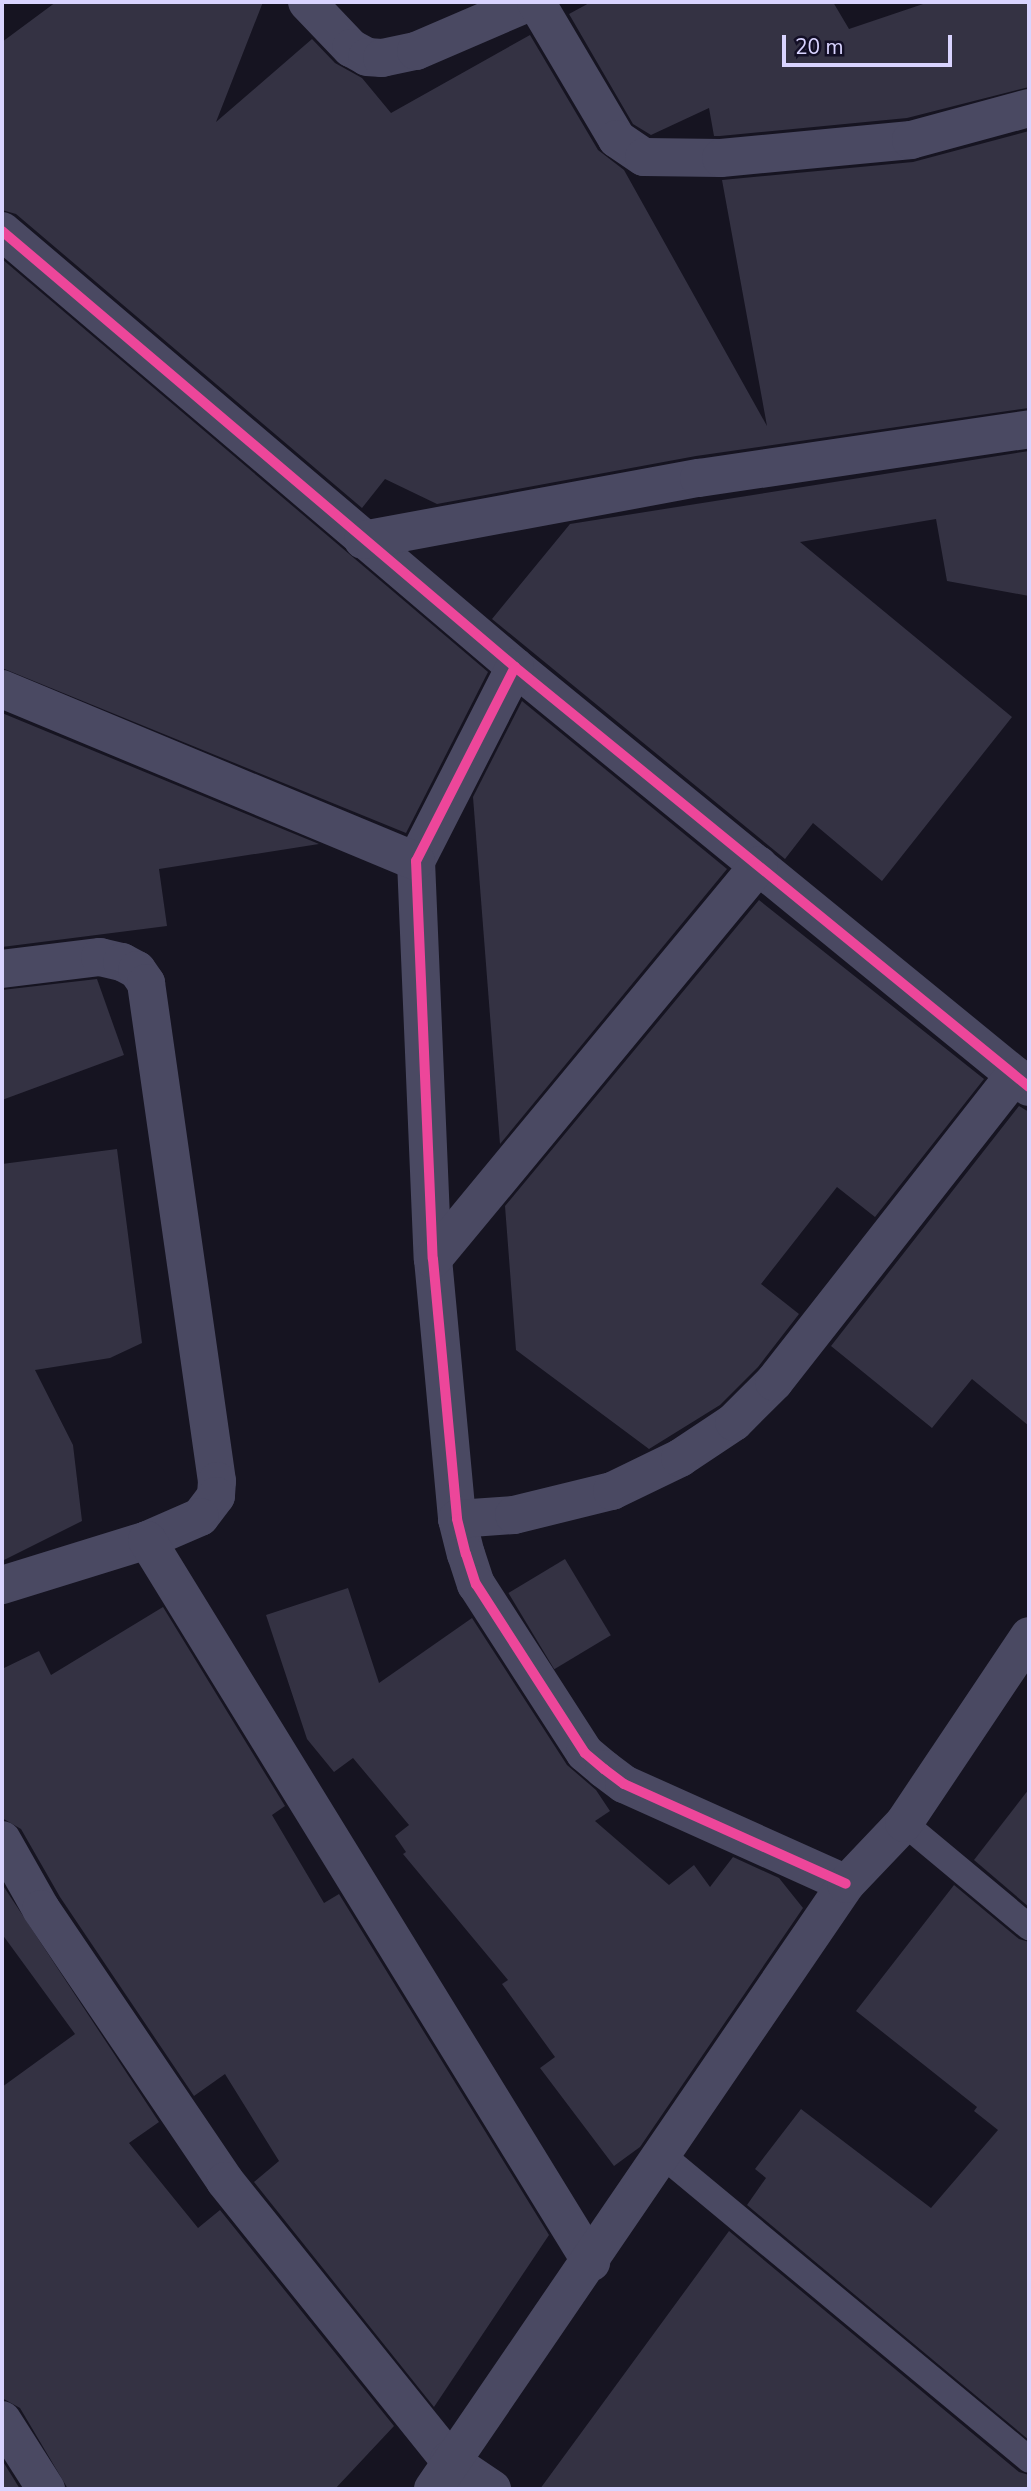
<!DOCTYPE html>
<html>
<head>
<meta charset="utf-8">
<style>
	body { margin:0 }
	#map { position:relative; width:1031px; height:2491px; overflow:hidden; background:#161421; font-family:"Nunito Sans",sans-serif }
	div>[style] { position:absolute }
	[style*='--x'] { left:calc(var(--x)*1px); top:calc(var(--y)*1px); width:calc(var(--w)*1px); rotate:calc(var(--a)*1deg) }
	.building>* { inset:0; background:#343243; transform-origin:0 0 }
	.lane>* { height:26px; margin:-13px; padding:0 13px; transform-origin:13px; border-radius:13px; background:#4a4962 }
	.street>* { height:38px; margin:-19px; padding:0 19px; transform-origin:19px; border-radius:19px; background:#4a4962 }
	.cycleway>* { height:10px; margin:-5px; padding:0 5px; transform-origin:5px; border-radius:5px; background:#ed469a }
	span { translate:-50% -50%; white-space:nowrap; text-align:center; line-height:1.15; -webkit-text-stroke:5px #130f26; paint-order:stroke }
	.frame { position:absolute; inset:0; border:4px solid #d9d4ff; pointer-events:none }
	.scale { position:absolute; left:782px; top:35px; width:170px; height:32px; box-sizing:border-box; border:4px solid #d9d4ff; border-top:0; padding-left:9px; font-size:21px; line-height:24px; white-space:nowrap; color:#d9d4ff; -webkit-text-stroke:5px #130f26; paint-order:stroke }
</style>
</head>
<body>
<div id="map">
	<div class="building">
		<div style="clip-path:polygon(56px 2px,263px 2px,216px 122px,312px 39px,335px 63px,362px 78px,391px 113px,530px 35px,598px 150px,624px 170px,767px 426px,722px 180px,913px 162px,1029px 131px,1029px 408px,696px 456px,437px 504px,385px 479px,362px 508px,16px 214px,2px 210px,2px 42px)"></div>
		<div style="clip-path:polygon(591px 2px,833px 2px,849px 29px,929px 2px,1029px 2px,1029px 87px,907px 118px,720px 136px,714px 136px,709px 108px,651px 135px,633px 124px,569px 14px)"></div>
		<div style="clip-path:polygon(2px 259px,488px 672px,406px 833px,2px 668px)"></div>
		<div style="clip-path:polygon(1029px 451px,1029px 596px,947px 581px,936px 519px,800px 542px,1012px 717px,882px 881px,813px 823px,785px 859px,492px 619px,570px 524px)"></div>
		<div style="clip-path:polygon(522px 701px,727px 869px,500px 1144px,473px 797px)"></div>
		<div style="clip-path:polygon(2px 713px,319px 844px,159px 869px,167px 926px,2px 947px)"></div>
		<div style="clip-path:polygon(759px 900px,984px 1079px,875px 1217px,837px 1187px,761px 1284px,799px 1314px,758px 1367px,720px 1405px,649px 1449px,516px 1350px,505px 1206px)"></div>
		<div style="clip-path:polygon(97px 979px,124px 1055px,2px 1100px,2px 990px)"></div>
		<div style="clip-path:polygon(1019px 1106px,1029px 1112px,1029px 1426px,972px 1379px,932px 1428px,831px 1346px)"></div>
		<div style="clip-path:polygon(117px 1149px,142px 1343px,110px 1358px,35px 1370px,73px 1445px,82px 1521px,2px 1561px,2px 1164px)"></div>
		<div style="left:565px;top:1559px;width:89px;height:66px;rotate:59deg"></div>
		<div style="clip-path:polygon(348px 1588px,379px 1683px,472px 1618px,567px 1765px,596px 1790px,610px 1811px,595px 1821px,669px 1885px,694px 1865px,710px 1887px,733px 1857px,779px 1878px,803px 1908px,640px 2147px,614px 2166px,540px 2068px,555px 2057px,502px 1984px,508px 1980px,403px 1854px,406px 1852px,395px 1836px,409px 1825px,353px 1758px,334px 1772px,307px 1739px,266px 1615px)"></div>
		<div style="clip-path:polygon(163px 1607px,285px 1806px,272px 1815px,324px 1903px,339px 1894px,549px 2235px,434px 2407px,254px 2182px,279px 2161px,225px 2074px,194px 2096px,60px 1897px,21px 1829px,2px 1818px,2px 1669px,39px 1651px,51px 1675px)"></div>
		<div style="clip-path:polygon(1029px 1789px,1029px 1907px,974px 1860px)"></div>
		<div style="clip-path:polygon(2px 1884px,159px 2122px,129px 2143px,198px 2228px,220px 2210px,394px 2426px,335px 2489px,68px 2489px,20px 2408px,2px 2398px,2px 2087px,75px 2034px,2px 1934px)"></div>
		<div style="clip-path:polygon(954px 1885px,1019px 1939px,1029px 1942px,1029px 2440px,747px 2205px,766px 2178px,755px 2169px,801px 2109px,931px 2208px,998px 2130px,974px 2111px,977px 2107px,856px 2011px)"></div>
		<div style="clip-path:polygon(729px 2231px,1019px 2472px,1029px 2475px,1029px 2489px,540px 2489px)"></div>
		<div style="clip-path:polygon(2px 2460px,20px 2489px,2px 2489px)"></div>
	</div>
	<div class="lane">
		<div style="--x:904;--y:1823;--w:163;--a:39.8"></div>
		<div style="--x:661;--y:2154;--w:479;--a:39.7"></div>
	</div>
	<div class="street">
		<div style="--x:307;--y:2;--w:64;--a:46.3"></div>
		<div style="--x:351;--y:48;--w:18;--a:29"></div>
		<div style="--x:367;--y:57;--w:15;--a:4"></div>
		<div style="--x:382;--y:58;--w:35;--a:-12"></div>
		<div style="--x:416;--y:51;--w:124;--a:-23.3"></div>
		<div style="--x:536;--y:2;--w:159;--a:59.4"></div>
		<div style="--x:617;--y:139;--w:32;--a:34"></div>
		<div style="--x:644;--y:157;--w:77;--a:0.7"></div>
		<div style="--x:721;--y:158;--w:191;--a:-5.4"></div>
		<div style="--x:911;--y:140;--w:122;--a:-15.2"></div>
		<div style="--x:2;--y:231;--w:673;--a:40.36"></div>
		<div style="--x:515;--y:667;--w:664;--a:39.25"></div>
		<div style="--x:363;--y:540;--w:342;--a:-10.5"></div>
		<div style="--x:699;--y:478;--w:334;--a:-8.4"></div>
		<div style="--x:515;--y:667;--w:218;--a:117"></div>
		<div style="--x:416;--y:861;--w:398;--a:87.6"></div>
		<div style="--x:433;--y:1259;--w:261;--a:84.7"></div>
		<div style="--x:457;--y:1519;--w:36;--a:76"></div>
		<div style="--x:466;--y:1554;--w:32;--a:72"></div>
		<div style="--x:476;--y:1584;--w:201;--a:57.2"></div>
		<div style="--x:585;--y:1753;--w:25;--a:40"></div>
		<div style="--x:604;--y:1769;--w:25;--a:37"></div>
		<div style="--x:624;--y:1784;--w:243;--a:24.2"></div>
		<div style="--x:2;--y:689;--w:448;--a:22.6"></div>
		<div style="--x:2;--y:969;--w:99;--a:-7"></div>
		<div style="--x:100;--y:957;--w:23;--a:13"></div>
		<div style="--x:122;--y:962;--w:17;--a:28"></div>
		<div style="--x:137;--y:970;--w:16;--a:55"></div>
		<div style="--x:146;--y:983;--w:503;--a:81.89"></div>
		<div style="--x:217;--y:1481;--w:15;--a:94"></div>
		<div style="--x:216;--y:1496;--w:26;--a:127"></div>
		<div style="--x:200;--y:1517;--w:58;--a:156.5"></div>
		<div style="--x:433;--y:1259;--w:511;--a:-50.4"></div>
		<div style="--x:457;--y:1519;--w:57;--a:-4"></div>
		<div style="--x:514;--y:1515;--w:101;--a:-13.8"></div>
		<div style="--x:612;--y:1491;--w:76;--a:-25.9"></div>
		<div style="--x:680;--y:1458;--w:65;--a:-33.7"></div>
		<div style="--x:734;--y:1422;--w:57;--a:-45"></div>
		<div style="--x:774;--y:1382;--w:390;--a:-51.9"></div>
		<div style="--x:2;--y:1585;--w:152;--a:-17.2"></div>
		<div style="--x:147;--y:1540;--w:848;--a:58.41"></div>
		<div style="--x:2;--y:1840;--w:79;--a:60.5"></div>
		<div style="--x:41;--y:1909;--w:328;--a:55.9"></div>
		<div style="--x:225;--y:2181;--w:358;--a:51.2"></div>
		<div style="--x:449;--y:2460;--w:52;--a:34"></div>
		<div style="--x:2;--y:2420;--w:82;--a:57.5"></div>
		<div style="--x:433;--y:2489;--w:733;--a:-55.68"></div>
		<div style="--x:846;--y:1884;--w:84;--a:-46.4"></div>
		<div style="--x:904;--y:1823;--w:225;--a:-56.2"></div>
	</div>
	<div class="cycleway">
		<div style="--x:2;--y:231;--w:673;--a:40.36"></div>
		<div style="--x:515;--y:667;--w:664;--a:39.25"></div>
		<div style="--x:515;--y:667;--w:218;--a:117"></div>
		<div style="--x:416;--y:861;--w:398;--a:87.6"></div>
		<div style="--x:433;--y:1259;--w:261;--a:84.7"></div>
		<div style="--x:457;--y:1519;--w:36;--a:76"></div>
		<div style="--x:466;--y:1554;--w:32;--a:72"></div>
		<div style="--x:476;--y:1584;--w:201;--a:57.2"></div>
		<div style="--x:585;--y:1753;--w:25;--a:40"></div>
		<div style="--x:604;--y:1769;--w:25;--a:37"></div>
		<div style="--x:624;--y:1784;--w:243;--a:24.2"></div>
	</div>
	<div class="frame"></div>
	<div class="scale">20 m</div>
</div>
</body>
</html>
